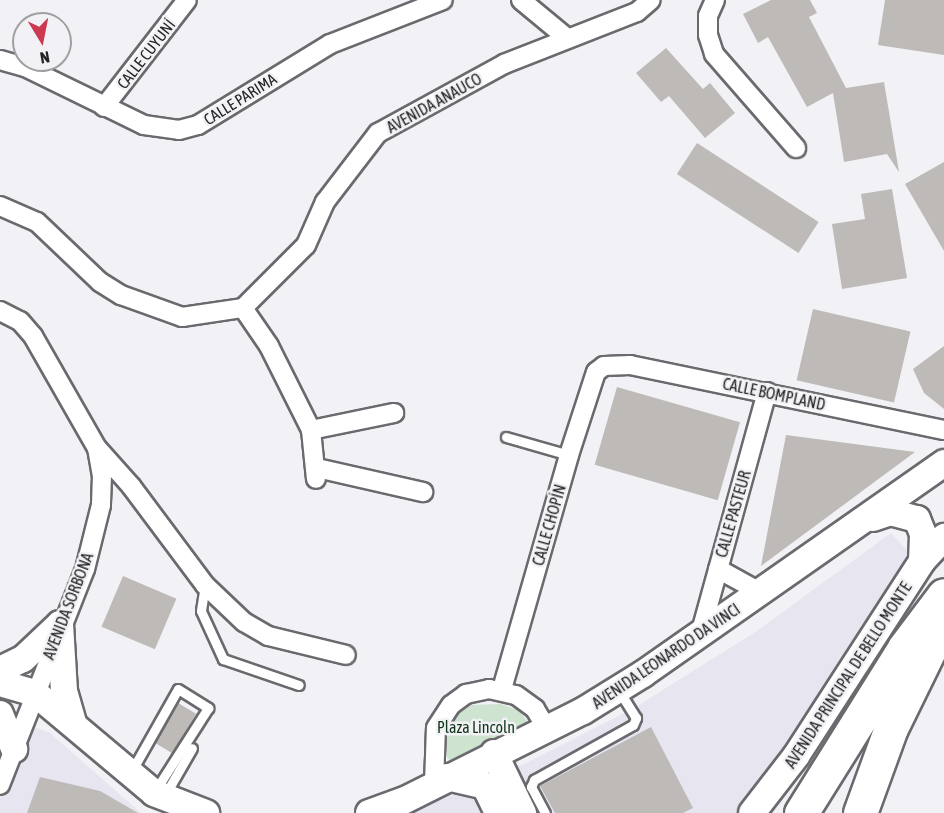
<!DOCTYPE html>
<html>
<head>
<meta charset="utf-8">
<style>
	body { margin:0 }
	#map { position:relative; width:944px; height:813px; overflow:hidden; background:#f2f2f6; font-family:"Asap Condensed",sans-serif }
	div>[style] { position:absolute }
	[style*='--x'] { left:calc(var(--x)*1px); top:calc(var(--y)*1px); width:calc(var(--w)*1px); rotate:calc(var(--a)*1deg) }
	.built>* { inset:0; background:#e6e5f0 }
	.green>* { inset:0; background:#cfe3d1 }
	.building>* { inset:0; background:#bdbab7; transform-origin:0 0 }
	.roads { filter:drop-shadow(2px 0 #6a6a6e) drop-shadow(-2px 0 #6a6a6e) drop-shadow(0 2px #6a6a6e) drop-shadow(0 -2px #6a6a6e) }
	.lane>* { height:9px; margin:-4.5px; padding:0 4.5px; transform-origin:4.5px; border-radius:4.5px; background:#fff }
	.street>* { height:18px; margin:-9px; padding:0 9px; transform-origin:9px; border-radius:9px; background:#fff }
	.secondary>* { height:26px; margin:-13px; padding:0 13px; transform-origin:13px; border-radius:13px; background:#fff }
	.highway>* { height:33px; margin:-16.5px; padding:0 16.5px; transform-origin:16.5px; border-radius:16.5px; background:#fff }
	span { translate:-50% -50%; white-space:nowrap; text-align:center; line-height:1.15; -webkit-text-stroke:5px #f2f2f6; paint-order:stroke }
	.street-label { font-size:16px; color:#242425 }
	.park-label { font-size:16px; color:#0e3617 }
	.north { position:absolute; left:12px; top:12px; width:60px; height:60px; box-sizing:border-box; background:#f2f2f6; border:2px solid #a0a0a2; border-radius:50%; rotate:170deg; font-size:16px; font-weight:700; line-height:24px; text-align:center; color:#242425 }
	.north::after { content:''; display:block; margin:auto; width:21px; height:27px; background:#cb3a51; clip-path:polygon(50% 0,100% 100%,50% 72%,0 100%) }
</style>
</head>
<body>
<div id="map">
	<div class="built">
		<div style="clip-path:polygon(891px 533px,921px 566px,754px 813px,409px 813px,528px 762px,634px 708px,757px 631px)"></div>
		<div style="clip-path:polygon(0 713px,50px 733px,141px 813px,0 813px)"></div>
	</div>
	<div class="green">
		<div style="clip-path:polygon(501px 704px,520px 711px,528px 723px,452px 763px,439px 748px,448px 720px,472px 705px)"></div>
	</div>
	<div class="building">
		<div style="clip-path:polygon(771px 0,810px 0,817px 13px,809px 17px,846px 88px,884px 82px,899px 172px,887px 154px,844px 162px,833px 93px,807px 107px,768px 37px,758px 43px,743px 14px)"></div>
		<div style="clip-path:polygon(885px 0,944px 0,944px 55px,878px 45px)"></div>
		<div style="clip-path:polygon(666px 48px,703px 89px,710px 83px,735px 113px,705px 138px,669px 96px,661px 102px,636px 73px)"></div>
		<div style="left:697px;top:143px;width:145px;height:37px;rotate:33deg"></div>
		<div style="clip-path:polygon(944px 162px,944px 251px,905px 184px)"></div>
		<div style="clip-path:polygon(892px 189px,907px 278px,842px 289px,832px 224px,865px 219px,861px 194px)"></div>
		<div style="left:813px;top:309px;width:100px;height:73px;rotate:13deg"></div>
		<div style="clip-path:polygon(944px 346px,944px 409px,924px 393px,913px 369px)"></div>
		<div style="left:617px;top:387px;width:128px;height:81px;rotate:16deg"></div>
		<div style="clip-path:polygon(786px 435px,915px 452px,761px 566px)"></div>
		<div style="left:123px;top:576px;width:58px;height:55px;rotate:23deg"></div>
		<div style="left:178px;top:703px;width:21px;height:46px;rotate:31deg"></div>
		<div style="clip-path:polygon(651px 727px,693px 808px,683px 813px,555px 813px,540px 786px)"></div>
		<div style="clip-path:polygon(40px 777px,100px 791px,138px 813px,27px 813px)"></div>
	</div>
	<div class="roads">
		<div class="lane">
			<div style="--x:506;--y:437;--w:66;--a:15.9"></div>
			<div style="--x:205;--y:585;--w:26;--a:99"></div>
			<div style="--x:201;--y:611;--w:53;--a:65.4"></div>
			<div style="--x:223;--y:659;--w:80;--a:18.9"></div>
			<div style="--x:131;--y:772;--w:95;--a:-60.5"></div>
			<div style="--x:178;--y:689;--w:36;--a:32"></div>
			<div style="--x:208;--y:708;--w:98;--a:122.6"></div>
			<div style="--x:165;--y:795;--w:54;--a:-60.1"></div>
			<div style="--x:545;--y:813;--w:30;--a:-118"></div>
			<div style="--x:531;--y:787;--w:8;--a:-67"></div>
			<div style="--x:534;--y:780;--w:113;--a:-29.1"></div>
			<div style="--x:633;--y:725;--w:8;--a:-67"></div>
			<div style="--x:636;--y:718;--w:32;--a:-122"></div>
		</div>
		<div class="street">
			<div style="--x:521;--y:0;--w:60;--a:39.6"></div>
			<div style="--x:715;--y:0;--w:17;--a:114"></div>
			<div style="--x:708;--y:16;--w:19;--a:90"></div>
			<div style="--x:708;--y:35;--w:20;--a:72"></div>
			<div style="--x:714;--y:54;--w:125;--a:48.9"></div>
			<div style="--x:0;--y:60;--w:26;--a:16"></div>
			<div style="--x:25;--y:67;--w:132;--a:26"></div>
			<div style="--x:144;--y:125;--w:35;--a:8"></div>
			<div style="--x:179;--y:130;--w:20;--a:-15"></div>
			<div style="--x:198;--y:125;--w:155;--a:-31.5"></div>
			<div style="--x:330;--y:44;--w:121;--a:-21.3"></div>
			<div style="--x:104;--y:107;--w:135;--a:-52.2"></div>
			<div style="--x:0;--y:206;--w:40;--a:23.4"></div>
			<div style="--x:37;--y:222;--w:87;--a:43.6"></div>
			<div style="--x:100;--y:282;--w:25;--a:32"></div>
			<div style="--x:121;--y:295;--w:65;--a:19.8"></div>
			<div style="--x:182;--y:317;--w:62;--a:-8.4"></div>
			<div style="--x:243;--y:308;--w:89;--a:-45"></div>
			<div style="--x:306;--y:245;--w:47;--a:-66.2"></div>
			<div style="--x:325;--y:202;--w:87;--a:-52.5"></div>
			<div style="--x:378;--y:133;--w:144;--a:-28.7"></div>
			<div style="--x:504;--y:64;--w:143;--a:-21.4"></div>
			<div style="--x:637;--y:12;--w:18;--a:-41"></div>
			<div style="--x:243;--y:308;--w:46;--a:55.6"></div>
			<div style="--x:269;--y:346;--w:94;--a:63.4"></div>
			<div style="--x:311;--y:430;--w:49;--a:84.2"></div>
			<div style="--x:0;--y:311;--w:22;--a:27"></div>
			<div style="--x:20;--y:321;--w:20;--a:49"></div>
			<div style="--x:33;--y:336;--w:129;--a:60.3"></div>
			<div style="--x:97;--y:448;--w:27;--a:80"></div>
			<div style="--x:102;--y:475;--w:30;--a:92"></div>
			<div style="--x:101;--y:505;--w:66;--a:104"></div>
			<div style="--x:85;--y:569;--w:232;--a:111.5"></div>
			<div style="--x:311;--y:430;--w:85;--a:-11.6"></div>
			<div style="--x:98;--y:449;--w:50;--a:48.3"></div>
			<div style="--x:131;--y:486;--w:124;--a:53.2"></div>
			<div style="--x:205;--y:585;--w:54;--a:43.5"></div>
			<div style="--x:244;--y:622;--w:28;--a:30"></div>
			<div style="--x:268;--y:636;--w:80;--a:13.7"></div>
			<div style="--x:317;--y:468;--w:109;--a:12.8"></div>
			<div style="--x:718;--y:569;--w:48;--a:28.7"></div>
			<div style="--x:700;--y:635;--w:252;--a:-74.6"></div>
			<div style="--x:502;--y:689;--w:243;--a:-74"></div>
			<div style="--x:569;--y:455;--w:87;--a:-72"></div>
			<div style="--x:596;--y:372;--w:10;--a:-37"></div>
			<div style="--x:604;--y:366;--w:26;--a:-2"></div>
			<div style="--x:630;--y:365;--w:321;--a:11.7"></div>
			<div style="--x:434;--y:784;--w:56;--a:-88"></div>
			<div style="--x:436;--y:728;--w:27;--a:-57"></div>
			<div style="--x:451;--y:705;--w:19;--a:-36"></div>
			<div style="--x:466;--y:694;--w:24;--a:-12"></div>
			<div style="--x:489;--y:689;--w:28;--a:13"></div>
			<div style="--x:516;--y:695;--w:24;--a:36"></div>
			<div style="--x:535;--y:709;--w:23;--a:59"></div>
		</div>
		<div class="secondary">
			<div style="--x:873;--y:518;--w:18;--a:-19"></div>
			<div style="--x:890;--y:512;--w:28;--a:15"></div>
			<div style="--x:917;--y:519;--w:16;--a:68"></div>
			<div style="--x:923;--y:534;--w:27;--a:92"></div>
			<div style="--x:60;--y:624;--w:67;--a:86.6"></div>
			<div style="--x:64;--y:691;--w:33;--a:74"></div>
			<div style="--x:0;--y:670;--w:25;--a:-26"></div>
			<div style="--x:23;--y:659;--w:51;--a:-43.4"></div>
			<div style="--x:0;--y:683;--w:36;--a:16"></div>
			<div style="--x:35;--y:693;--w:155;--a:40"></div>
			<div style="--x:154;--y:793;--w:56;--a:21"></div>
			<div style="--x:0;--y:714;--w:38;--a:68"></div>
			<div style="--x:494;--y:753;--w:67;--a:64.2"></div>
			<div style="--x:447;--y:777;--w:39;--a:13"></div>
			<div style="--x:485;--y:786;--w:30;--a:64"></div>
			<div style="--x:369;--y:813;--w:38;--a:-20"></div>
			<div style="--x:405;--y:800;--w:199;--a:-26.6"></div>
			<div style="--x:583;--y:711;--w:70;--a:-31.7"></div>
			<div style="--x:643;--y:674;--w:368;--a:-35"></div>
			<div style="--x:752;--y:813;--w:72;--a:-52.3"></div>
			<div style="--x:796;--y:756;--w:232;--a:-57.1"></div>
			<div style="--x:922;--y:561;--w:33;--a:-47"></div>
		</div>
		<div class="highway">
			<div style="--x:801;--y:813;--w:195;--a:-58"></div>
			<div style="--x:904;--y:648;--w:66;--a:-53"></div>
			<div style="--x:860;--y:813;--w:90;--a:-70"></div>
			<div style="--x:891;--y:728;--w:118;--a:-63.9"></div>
		</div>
	</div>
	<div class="street-label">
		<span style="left:146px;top:54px;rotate:-52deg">CALLE CUYUNÍ</span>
		<span style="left:240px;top:99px;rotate:-32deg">CALLE PARIMA</span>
		<span style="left:434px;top:103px;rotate:-29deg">AVENIDA ANAUCO</span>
		<span style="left:774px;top:394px;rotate:12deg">CALLE BOMPLAND</span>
		<span style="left:733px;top:514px;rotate:-74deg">CALLE PASTEUR</span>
		<span style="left:549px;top:525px;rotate:-74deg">CALLE CHOPÍN</span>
		<span style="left:68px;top:606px;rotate:-69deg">AVENIDA SORBONA</span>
		<span style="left:666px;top:656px;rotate:-34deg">AVENIDA LEONARDO DA VINCI</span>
		<span style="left:848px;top:675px;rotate:-57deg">AVENIDA PRINCIPAL DE BELLO MONTE</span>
	</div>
	<div class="park-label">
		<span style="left:476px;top:727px">Plaza Lincoln</span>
	</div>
	<div class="north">N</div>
</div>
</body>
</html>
